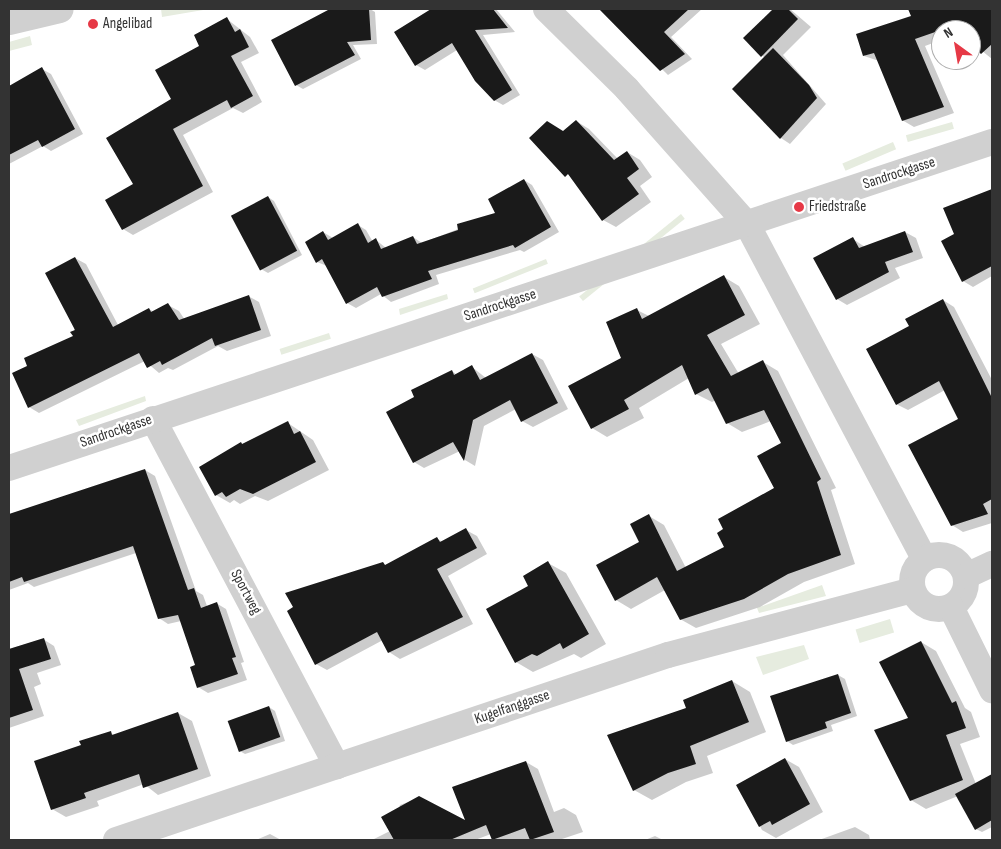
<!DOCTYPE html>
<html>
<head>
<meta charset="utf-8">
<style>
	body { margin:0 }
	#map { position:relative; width:1001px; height:849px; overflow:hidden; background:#fff; font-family:"Sofia Sans Condensed",sans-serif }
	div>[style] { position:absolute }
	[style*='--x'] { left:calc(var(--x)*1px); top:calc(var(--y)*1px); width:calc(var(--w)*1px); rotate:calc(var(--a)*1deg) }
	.green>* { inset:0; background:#e6ecdf; transform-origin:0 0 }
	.shadow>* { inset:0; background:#0003 }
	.building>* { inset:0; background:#1a1a1a; transform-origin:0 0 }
	.minor>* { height:26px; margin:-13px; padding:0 13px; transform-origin:13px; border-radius:13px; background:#d0d0d0 }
	.minor>.ring { margin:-13px; padding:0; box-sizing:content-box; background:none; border:26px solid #d0d0d0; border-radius:50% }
	.tertiary>* { height:28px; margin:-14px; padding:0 14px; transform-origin:14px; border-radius:14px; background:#d0d0d0 }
	.dots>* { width:14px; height:14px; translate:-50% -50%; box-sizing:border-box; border:2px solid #fff; border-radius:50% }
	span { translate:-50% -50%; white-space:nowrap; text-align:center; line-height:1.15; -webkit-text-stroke:5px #fff; paint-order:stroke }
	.poi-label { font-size:15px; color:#333 }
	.left { translate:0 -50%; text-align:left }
	.street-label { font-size:15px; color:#333 }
	.frame { position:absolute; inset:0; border:10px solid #333; pointer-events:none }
	.north { position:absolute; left:931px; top:20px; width:50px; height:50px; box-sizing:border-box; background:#fff; border:1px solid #adadad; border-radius:50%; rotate:328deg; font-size:14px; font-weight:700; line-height:20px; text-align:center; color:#333 }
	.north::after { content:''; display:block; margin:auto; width:18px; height:22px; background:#e63946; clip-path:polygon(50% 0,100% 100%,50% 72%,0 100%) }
</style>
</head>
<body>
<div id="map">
	<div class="green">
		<div style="clip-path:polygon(161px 9px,209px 9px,162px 17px)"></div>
		<div style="clip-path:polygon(30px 36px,32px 45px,9px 51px,9px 42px)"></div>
		<div style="left:952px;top:122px;width:7px;height:48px;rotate:74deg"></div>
		<div style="left:893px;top:142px;width:8px;height:55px;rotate:67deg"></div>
		<div style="left:681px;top:214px;width:6px;height:131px;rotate:51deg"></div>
		<div style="left:546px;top:259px;width:5px;height:79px;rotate:68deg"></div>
		<div style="clip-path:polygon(447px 294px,448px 299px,400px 315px,399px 309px)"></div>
		<div style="left:329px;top:333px;width:6px;height:52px;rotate:72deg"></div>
		<div style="clip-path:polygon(145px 396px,146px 401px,79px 426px,76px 420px)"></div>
		<div style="clip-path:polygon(822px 585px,826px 596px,759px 613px,757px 608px)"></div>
		<div style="left:890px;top:619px;width:14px;height:36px;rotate:73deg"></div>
		<div style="clip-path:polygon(804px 645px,809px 659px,763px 675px,756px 657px)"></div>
	</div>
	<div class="shadow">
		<div style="clip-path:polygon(370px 9px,375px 12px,377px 44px,353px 45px,361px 59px,303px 89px,296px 85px,328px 11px)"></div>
		<div style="clip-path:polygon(433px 9px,496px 9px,515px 32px,483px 35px,520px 95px,503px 105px,494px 100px,457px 50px,425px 70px,416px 65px,396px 32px)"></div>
		<div style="clip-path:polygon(601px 9px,702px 9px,671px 37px,692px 59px,668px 75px)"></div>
		<div style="clip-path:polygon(775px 9px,790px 9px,811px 27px,783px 55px,826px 104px,790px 144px,781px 138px,765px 58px,744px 38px)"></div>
		<div style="clip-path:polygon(931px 9px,992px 9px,992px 59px,971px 42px,971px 30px,941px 30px,941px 40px,925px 46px,954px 113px,914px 127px,902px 120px,879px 61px,864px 56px)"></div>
		<div style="clip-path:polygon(227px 19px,250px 37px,259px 53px,241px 62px,262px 102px,243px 113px,233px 108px,183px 135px,213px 192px,133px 235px,123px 229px,135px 184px,172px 99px,201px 46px)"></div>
		<div style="clip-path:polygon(42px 69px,51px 74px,83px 134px,51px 151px,43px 146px,9px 164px,9px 87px)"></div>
		<div style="clip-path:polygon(576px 121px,589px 129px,618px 159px,627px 152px,640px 160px,652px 177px,640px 186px,651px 202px,616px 227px,603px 220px,575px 181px,530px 138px,564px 132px)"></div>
		<div style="clip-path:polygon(524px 180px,532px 185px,559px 232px,524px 252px,520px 250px,436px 275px,439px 284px,391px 302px,381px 294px,356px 308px,347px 303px,327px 266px,317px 262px,323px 232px,333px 238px,358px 225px,366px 230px,373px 242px,376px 240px,386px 248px,413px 237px,422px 243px,497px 214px)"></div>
		<div style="clip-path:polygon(992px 190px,992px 276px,973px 287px,963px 281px,956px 234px,944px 209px)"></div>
		<div style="clip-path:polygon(268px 197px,274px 201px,302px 255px,268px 273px,261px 269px)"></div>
		<div style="clip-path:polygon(905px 232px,916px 238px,923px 258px,895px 268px,900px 278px,847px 305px,837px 299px,853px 239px,865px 247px)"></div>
		<div style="clip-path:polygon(75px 258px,86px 264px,118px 325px,149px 309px,154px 312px,168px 305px,179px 311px,185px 320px,248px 296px,259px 302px,271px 336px,227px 351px,218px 346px,173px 370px,168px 368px,159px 373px,145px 361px,39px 413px,29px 407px,29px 367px,74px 337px)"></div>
		<div style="clip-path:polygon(724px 277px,739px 286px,760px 324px,721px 344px,739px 374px,763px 362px,778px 371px,836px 488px,831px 490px,855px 564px,804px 582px,760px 607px,696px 628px,680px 619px,665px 590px,631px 609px,616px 600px,649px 516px,664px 525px,686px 568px,726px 547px,775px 488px,783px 444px,771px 421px,742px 432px,727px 423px,716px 400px,712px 402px,696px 394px,689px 378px,639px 408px,644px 418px,607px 437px,592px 428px,623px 358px,637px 310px,649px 316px)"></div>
		<div style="clip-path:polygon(943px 300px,954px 307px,992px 380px,992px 523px,963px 532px,952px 525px,960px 419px,945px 390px,908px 410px,896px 404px,911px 327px)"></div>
		<div style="clip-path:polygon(532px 354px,543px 360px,568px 409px,533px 427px,522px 421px,516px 409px,484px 426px,475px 466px,465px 460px,460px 451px,424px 468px,414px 462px,416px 397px,452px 371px,457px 375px,472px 367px,486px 378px)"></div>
		<div style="clip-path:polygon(288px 423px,313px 440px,329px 470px,268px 501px,255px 496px,240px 504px,234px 500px,230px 503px,216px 495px,241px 443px,244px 445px)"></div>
		<div style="clip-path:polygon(145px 470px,155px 476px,196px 591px,203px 595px,207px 606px,216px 603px,226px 609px,244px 662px,241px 663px,247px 680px,208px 693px,198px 687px,196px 666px,181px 621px,168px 624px,159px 618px,136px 553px,34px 587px,28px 583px,9px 590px,9px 523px)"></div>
		<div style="clip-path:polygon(466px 530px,477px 536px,487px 554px,448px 576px,473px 624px,400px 659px,389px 652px,383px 640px,327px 670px,316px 664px,386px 566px,437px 539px,443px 542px)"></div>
		<div style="clip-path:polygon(548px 563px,566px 573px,606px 644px,581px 658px,574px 654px,533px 672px,516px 662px,530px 587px)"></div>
		<div style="clip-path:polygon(43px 639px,54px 646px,61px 665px,37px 673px,41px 684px,34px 687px,44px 716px,9px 728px,9px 649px)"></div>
		<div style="clip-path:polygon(921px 642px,936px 651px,965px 708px,971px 712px,980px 737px,960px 744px,976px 784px,992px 778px,992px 827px,982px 832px,976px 829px,958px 796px,926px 809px,911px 800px,910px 719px)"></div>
		<div style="clip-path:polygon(838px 675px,845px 679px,857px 716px,831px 725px,833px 731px,793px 745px,787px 741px)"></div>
		<div style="clip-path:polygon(732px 681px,750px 692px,766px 732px,707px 756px,713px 773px,686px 782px,652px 800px,634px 790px,688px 709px)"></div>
		<div style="clip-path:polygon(269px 707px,275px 711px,285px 741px,245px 754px,238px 750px)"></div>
		<div style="clip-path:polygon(178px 713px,192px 721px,211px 776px,158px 795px,144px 784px,97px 801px,99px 806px,66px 817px,52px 809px,82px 745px,111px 733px,114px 735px)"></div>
		<div style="clip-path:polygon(785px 759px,799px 767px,823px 812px,776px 838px,762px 830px,738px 786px)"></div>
		<div style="clip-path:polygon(526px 762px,538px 769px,554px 812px,564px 808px,576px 815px,583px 832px,559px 840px,495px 840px,491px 834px,475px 840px,372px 840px,390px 831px,400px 805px,419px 798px,467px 823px)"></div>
		<div style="clip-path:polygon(855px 827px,869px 835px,870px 840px,819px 840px)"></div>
		<div style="clip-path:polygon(270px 834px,281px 840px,256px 840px)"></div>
		<div style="clip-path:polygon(655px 836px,663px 840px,645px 840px)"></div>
	</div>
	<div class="building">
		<div style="clip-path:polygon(369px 9px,371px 40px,347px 42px,355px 55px,295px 86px,271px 40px,328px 10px)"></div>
		<div style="clip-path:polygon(431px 9px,493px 9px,508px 28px,475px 30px,512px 90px,494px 101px,475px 81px,452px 43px,415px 66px,394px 32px)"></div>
		<div style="clip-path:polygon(599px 9px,689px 9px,664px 32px,685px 54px,660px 71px)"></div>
		<div style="clip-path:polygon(773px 9px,788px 9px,798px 19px,761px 57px,743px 38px)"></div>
		<div style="clip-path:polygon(908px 9px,992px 9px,992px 44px,981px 54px,971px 44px,971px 30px,941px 30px,915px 39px,944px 107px,902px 121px,874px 53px,863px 56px,856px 34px,911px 16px)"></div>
		<div style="clip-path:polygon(227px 17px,235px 32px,240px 29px,249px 47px,231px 56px,253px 96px,231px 108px,227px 100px,173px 129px,203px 186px,122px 230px,105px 200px,133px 184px,106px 138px,171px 99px,155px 70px,199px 46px,194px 35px)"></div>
		<div style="clip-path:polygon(773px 48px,809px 85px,817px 98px,780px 139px,732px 89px)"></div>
		<div style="clip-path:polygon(42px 67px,75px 129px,42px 147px,38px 140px,9px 155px,9px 86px)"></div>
		<div style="clip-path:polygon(576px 120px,614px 160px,627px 151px,639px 169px,627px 178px,639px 194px,602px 221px,568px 174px,565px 177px,529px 138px,547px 121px,563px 131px)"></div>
		<div style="clip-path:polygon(524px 179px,551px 227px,515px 248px,513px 245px,428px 271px,432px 279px,382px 297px,377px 287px,346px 304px,322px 259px,316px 263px,305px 242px,323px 231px,328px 240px,358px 223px,368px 243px,376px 238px,381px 249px,413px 236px,417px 244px,458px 230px,457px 224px,495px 213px,488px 199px)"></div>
		<div style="clip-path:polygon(992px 189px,992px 266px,962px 282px,941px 241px,954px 234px,943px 208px)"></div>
		<div style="left:268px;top:196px;width:62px;height:42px;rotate:62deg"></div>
		<div style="clip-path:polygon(905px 231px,913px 252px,885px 262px,889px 272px,836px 300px,813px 258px,853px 237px,859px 248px)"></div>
		<div style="clip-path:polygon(75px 257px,113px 327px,149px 308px,151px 312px,168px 303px,179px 320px,249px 295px,261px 330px,215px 346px,212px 338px,162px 365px,160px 361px,147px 368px,139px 353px,28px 408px,12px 373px,27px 366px,24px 358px,73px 336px,70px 332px,75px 330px,45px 273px)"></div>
		<div style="clip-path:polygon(724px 275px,745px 315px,707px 335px,731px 376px,763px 360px,821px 479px,817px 482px,841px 555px,788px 574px,744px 599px,680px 620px,657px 577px,615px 601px,596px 565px,639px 542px,630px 524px,649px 514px,677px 571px,724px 547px,717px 533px,723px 529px,718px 519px,774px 488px,757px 456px,781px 443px,764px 410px,726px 424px,708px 388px,695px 395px,682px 365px,624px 400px,629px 409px,591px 429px,568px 386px,621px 358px,606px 322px,637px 308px,642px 319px)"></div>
		<div style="clip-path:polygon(943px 299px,992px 398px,992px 499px,983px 504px,988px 514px,951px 526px,908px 445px,958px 419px,939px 381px,896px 405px,866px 349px,909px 326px,905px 319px)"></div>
		<div style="clip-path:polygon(532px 353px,558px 403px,521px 422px,510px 400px,473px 420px,464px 461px,453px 442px,413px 463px,386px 412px,414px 397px,411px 390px,452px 370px,454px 375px,472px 365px,480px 380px)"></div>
		<div style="clip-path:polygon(288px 421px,294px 434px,300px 431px,316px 462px,253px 494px,240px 489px,226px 497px,222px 492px,215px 496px,199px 467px,241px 442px,242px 444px)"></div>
		<div style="clip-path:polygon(145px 469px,188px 590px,194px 588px,201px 608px,217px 602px,236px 657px,232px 658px,238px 674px,197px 688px,190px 667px,195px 665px,178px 615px,158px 619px,133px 546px,24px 582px,22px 577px,9px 582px,9px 514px)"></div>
		<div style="clip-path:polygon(466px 528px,477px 548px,437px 569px,463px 617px,388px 653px,377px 632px,315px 665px,287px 611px,293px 607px,285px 593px,383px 562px,385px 565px,437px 537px,440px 542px)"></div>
		<div style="clip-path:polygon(548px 561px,589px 634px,563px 649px,560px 643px,537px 656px,532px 654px,515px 663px,486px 609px,528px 586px,523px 576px)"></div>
		<div style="clip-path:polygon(44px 638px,51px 659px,19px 669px,33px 710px,9px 718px,9px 649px)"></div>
		<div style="clip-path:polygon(921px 641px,952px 703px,956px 701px,966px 728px,946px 735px,963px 780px,910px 801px,874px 730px,908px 718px,879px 662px)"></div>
		<div style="clip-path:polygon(838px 674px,851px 713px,825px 722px,827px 728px,786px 742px,770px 696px)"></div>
		<div style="clip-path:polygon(732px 680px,749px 722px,690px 746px,696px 764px,668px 773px,633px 791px,607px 735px,686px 708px,683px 700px)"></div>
		<div style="left:269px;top:706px;width:33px;height:44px;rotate:70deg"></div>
		<div style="clip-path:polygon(178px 712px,198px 769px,143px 788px,139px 774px,84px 793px,86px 798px,51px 810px,34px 761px,81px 745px,79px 741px,111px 731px,112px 735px)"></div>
		<div style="clip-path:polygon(785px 758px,810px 804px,772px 825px,770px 821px,759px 827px,736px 785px)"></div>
		<div style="clip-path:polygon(526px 761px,554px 832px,530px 840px,525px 828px,492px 840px,486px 825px,450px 840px,394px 840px,381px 817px,419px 796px,465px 820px,452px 787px)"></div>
		<div style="clip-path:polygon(992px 774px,992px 820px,975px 830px,955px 794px)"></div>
	</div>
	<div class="minor">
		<div style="--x:546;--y:9;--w:114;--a:44.6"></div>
		<div style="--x:627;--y:89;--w:181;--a:48.4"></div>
		<div style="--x:747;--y:224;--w:379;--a:62.1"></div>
		<div style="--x:153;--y:419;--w:393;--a:62.1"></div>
		<div style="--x:9;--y:468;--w:1036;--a:-18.35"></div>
		<div class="ring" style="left:912px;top:555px;width:28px;height:28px"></div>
		<div style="--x:966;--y:576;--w:29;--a:-25"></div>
		<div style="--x:951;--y:607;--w:93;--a:63.7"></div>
		<div style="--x:116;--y:840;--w:582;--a:-18.53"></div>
		<div style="--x:668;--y:655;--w:253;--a:-14.9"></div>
	</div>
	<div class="tertiary">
		<div style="--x:9;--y:21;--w:52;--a:-13.2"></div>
	</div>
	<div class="dots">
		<div style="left:93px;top:24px;background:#e63946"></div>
		<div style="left:799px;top:207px;background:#e63946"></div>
	</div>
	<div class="poi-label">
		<span class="left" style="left:103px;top:24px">Angelibad</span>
		<span class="left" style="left:809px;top:207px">Friedstraße</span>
	</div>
	<div class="street-label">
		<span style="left:899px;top:173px;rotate:-18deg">Sandrockgasse</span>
		<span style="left:500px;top:305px;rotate:-18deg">Sandrockgasse</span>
		<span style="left:116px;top:431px;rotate:-19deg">Sandrockgasse</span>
		<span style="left:246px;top:592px;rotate:62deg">Sportweg</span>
		<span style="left:512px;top:707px;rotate:-19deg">Kugelfanggasse</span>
	</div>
	<div class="frame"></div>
	<div class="north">N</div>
</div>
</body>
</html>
